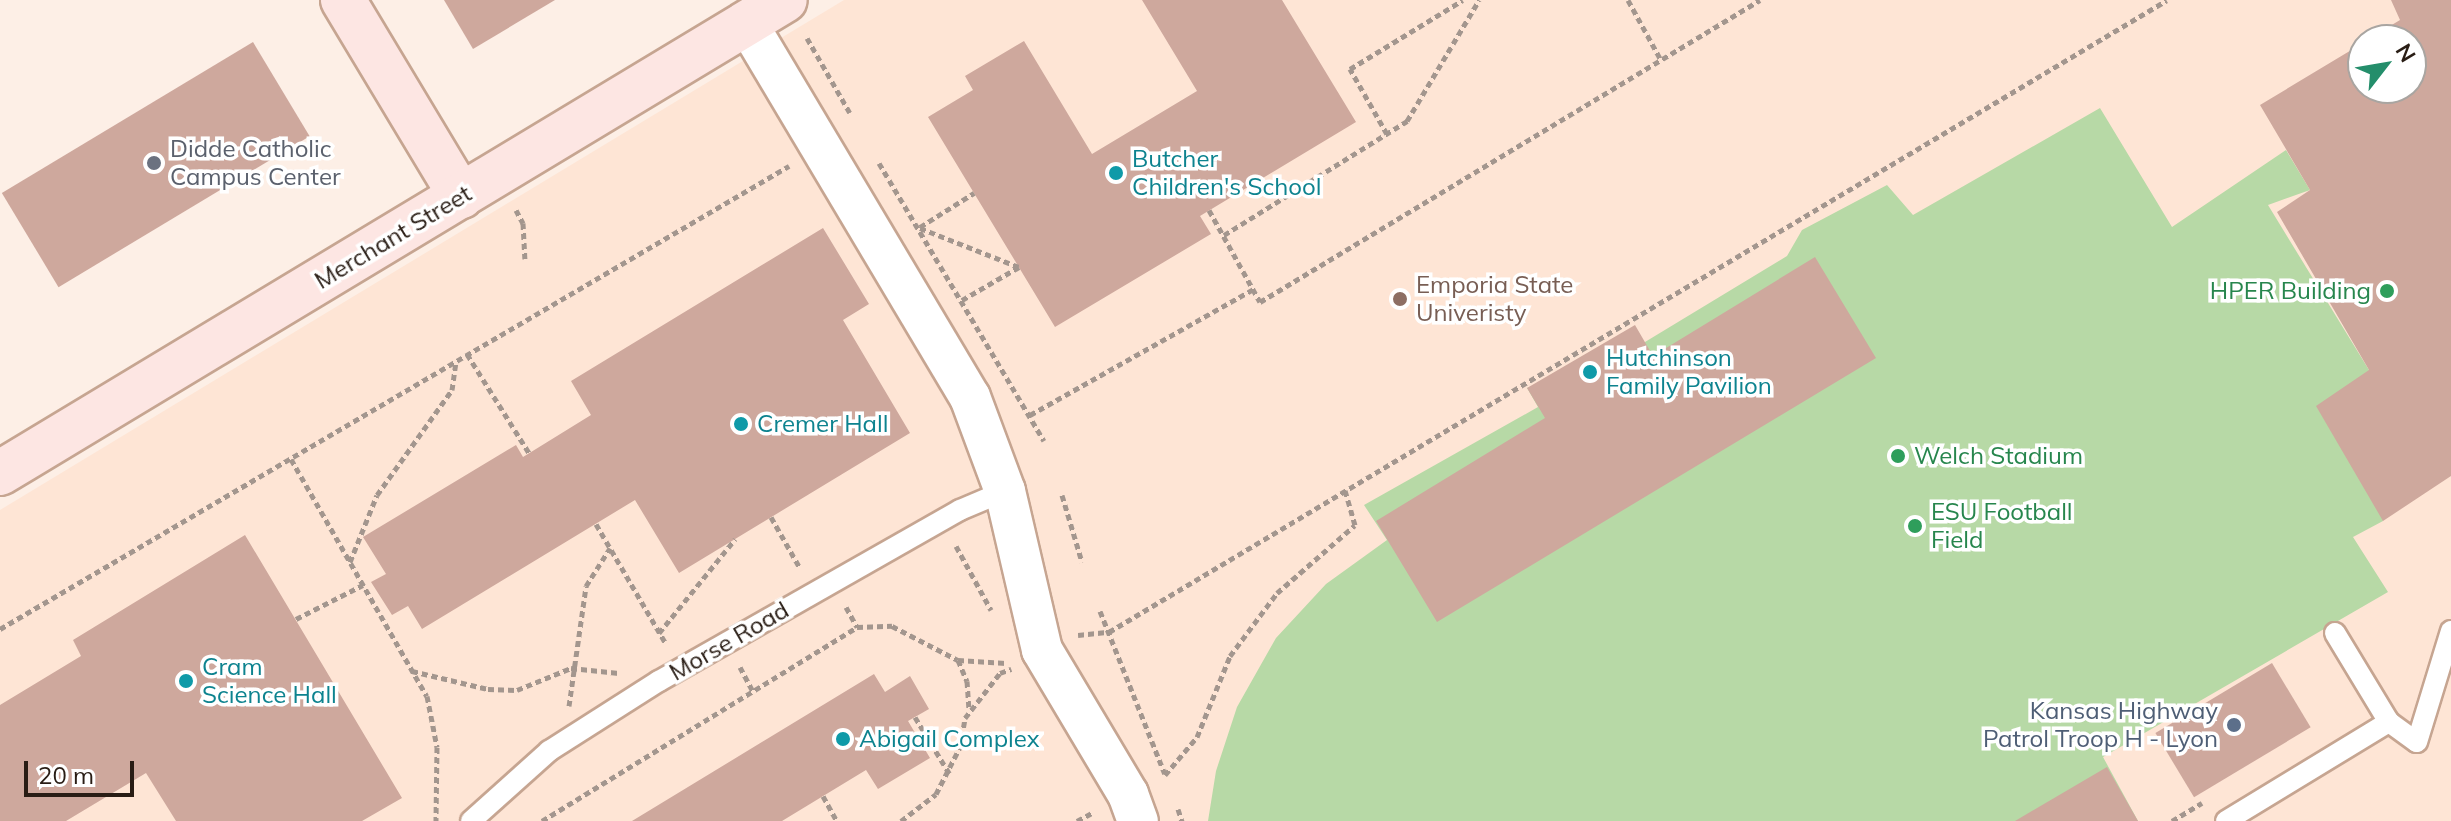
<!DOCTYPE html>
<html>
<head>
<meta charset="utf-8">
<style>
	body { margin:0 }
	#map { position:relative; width:2451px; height:821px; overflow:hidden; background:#fdefe6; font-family:Mulish,sans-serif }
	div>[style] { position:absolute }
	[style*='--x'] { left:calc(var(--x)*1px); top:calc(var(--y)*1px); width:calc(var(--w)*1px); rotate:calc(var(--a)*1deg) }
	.built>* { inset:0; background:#fee5d5 }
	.green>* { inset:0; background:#b7d9a6 }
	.building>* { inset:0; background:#cea89d; transform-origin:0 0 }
	.path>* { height:5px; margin-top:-2.5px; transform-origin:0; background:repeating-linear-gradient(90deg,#a3968e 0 6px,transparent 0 10px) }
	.roads { filter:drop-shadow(2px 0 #c6a591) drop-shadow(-2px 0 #c6a591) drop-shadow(0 2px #c6a591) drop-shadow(0 -2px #c6a591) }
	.lane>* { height:20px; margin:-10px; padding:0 10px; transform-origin:10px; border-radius:10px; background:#fff }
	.street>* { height:40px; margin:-20px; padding:0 20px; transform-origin:20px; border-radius:20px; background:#fff }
	.secondary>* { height:44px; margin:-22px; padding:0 22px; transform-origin:22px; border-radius:22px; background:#fde6e3 }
	.dots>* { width:22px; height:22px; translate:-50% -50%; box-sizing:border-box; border:4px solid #fff; border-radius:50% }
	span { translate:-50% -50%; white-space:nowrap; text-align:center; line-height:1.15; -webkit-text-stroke:7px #fff; paint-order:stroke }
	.worship-label { font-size:24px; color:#5b616d }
	.left { translate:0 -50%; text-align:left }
	.culture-label { font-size:24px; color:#0d838f }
	.street-label { font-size:24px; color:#291d15 }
	.education-label { font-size:24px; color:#785e54 }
	.leisure-label { font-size:24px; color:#27864d }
	.right { translate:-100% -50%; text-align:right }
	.service-label { font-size:24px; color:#4e5e75 }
	.north { position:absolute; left:2347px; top:24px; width:80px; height:80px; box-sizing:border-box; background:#fff; border:2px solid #a9a5a1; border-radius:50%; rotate:59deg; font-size:22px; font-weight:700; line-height:32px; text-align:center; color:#291d15 }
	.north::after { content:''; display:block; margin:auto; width:28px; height:36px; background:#248e6b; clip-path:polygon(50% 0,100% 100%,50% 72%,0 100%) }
	.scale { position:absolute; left:24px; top:761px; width:110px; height:36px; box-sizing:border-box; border:4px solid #291d15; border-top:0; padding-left:10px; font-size:24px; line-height:28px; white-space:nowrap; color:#291d15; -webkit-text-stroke:6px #fff; paint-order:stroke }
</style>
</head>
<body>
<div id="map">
	<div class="built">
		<div style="clip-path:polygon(evenodd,844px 0,2451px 0,2451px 821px,0 821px,0 510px,844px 0,2363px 40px,2411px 40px,2411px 88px,2363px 88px,2363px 40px)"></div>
	</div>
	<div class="green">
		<div style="clip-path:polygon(2100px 108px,2172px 227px,2286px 150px,2310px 190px,2268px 205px,2369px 370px,2383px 521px,2353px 537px,2388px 592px,2103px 757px,2138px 821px,1208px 821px,1216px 771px,1237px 707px,1276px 638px,1326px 584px,1387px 540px,1364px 505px,1538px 407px,1527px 388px,1645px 342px,1787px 256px,1802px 230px,1887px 185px,1913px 215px)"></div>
	</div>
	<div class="building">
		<div style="clip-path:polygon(444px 0,555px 0,473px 49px)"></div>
		<div style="clip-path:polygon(1142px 0,1282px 0,1356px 122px,1200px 216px,1211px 234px,1055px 327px,928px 117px,973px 90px,965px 76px,1024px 41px,1092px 154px,1197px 91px)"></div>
		<div style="clip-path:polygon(2391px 0,2451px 0,2451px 476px,2383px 521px,2316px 406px,2369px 370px,2277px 212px,2310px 190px,2260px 105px,2363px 43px,2363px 88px,2411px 88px,2411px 40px,2367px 40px,2400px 20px)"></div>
		<div style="left:253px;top:42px;width:110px;height:293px;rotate:59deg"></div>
		<div style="clip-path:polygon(823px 228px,869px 304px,843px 320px,910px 433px,679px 573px,635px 500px,422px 629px,408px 606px,392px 615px,371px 582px,386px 574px,363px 537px,516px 445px,523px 457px,591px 415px,571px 381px)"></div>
		<div style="clip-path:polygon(1815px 257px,1876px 358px,1437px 622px,1376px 521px,1545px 418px,1527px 388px,1635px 325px,1653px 356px)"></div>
		<div style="clip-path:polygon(245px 535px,402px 798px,362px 821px,176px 821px,146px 773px,66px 821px,0 821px,0 705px,81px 656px,73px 640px)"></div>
		<div style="left:2272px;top:663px;width:75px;height:136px;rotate:59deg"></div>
		<div style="clip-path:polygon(874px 674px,885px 692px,910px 676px,929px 709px,908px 721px,930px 758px,878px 789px,866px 770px,782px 821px,632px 821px)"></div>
		<div style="clip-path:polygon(2107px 767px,2138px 821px,2015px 821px)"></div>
	</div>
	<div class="path">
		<div style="--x:1628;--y:0;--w:68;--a:61.2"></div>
		<div style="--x:807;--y:38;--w:86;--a:60.2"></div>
		<div style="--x:1387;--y:134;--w:75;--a:-119.6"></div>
		<div style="--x:1350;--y:69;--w:132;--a:-31.4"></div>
		<div style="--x:879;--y:163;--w:323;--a:59.3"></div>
		<div style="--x:516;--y:210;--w:15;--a:62"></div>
		<div style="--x:523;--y:223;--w:36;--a:87"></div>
		<div style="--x:1209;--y:210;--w:105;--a:61"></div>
		<div style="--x:1260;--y:302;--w:584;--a:-31.13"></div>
		<div style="--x:920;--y:227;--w:64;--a:-32.2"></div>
		<div style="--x:920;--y:228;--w:106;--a:21.5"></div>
		<div style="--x:1019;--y:267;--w:66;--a:149.9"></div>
		<div style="--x:1224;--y:235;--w:216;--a:-31.9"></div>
		<div style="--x:1407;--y:121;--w:141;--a:-59.2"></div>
		<div style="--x:467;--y:354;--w:117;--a:57.9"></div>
		<div style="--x:1030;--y:415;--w:257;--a:-29.4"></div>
		<div style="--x:291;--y:459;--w:273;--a:60.2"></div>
		<div style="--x:427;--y:696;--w:52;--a:78.9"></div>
		<div style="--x:437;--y:747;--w:74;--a:90.8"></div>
		<div style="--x:1062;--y:495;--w:70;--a:73.4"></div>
		<div style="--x:771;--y:517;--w:59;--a:60.4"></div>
		<div style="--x:596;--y:524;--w:139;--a:59.7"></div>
		<div style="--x:956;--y:546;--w:73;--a:61.3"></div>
		<div style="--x:350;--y:562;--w:72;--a:-68.1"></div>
		<div style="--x:377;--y:495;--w:129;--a:-54.5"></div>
		<div style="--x:452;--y:390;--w:28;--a:-82"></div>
		<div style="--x:846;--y:607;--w:23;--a:61"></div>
		<div style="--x:1100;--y:611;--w:175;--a:68.3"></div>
		<div style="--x:296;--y:619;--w:75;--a:-26.9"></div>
		<div style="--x:0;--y:629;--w:915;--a:-30.41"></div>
		<div style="--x:659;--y:633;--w:121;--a:-51"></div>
		<div style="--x:1078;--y:635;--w:31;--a:-6"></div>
		<div style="--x:1109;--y:632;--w:1232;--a:-30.85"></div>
		<div style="--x:958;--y:660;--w:23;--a:67"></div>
		<div style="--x:967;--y:681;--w:28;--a:86"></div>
		<div style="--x:740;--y:667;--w:27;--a:62"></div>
		<div style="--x:412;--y:671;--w:78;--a:13.3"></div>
		<div style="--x:488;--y:689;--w:29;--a:2"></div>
		<div style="--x:517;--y:690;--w:58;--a:-22.2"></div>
		<div style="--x:571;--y:668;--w:48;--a:5.9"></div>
		<div style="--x:569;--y:706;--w:121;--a:-81.9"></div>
		<div style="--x:586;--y:586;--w:45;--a:-57.7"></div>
		<div style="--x:915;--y:717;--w:66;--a:58.7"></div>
		<div style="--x:1165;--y:775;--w:50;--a:-49.9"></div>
		<div style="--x:1197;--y:737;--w:87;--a:-67.8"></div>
		<div style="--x:1230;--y:656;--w:79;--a:-53.3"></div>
		<div style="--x:1277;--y:593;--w:103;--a:-41.1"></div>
		<div style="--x:1355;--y:525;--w:36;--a:-106"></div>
		<div style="--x:823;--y:796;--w:29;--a:61"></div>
		<div style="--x:1178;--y:809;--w:13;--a:72"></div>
		<div style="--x:542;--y:821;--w:370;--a:-31.6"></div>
		<div style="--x:857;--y:627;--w:35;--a:-2"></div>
		<div style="--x:892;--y:626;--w:74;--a:27.3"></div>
		<div style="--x:958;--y:660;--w:48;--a:3.6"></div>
		<div style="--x:901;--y:821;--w:44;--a:-37.6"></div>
		<div style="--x:936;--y:794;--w:53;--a:-62.9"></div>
		<div style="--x:960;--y:747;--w:29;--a:-80"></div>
		<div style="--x:965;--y:718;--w:57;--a:-52.1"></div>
		<div style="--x:1000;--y:673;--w:12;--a:-20"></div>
		<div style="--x:1077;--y:821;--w:19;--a:-28"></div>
		<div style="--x:2172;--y:821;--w:35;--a:-31"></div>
	</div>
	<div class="roads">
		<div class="lane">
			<div style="--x:2335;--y:633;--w:104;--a:58.8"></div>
			<div style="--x:471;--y:821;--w:105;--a:-41.9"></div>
			<div style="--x:549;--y:751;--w:130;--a:-32.5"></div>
			<div style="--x:659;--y:681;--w:346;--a:-29.6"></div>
			<div style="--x:960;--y:510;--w:49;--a:-22.9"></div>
			<div style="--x:2226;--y:821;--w:191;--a:-31.3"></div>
			<div style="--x:2389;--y:722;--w:34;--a:36"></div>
			<div style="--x:2417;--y:742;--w:116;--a:-73"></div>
		</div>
		<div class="street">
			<div style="--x:748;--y:25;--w:433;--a:59.2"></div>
			<div style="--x:970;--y:397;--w:100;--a:69.6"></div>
			<div style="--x:1005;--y:491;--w:163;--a:76.9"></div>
			<div style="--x:1042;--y:650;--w:168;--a:59.2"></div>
			<div style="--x:1128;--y:794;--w:29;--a:70"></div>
		</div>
		<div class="secondary">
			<div style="--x:343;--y:0;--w:229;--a:59"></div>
			<div style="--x:0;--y:473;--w:916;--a:-31.07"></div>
		</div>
	</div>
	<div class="dots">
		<div style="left:154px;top:163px;background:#6b7280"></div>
		<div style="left:1116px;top:173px;background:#0f9aa8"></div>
		<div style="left:2387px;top:291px;background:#2e9e5b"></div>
		<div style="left:1400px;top:299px;background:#8d6e63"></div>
		<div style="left:1590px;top:372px;background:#0f9aa8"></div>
		<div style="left:741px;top:424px;background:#0f9aa8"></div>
		<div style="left:1898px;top:456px;background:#2e9e5b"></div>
		<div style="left:1915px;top:526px;background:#2e9e5b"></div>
		<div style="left:186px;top:681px;background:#0f9aa8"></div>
		<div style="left:2234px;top:725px;background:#5c6f8a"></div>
		<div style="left:843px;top:739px;background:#0f9aa8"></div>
	</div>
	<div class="worship-label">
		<span class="left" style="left:170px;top:163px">Didde Catholic<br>Campus Center</span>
	</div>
	<div class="culture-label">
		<span class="left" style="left:1132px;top:173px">Butcher<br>Children's School</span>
		<span class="left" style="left:1606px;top:372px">Hutchinson<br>Family Pavilion</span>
		<span class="left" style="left:757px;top:424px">Cremer Hall</span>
		<span class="left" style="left:202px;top:681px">Cram<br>Science Hall</span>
		<span class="left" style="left:859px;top:739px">Abigail Complex</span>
	</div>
	<div class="street-label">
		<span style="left:393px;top:237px;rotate:-31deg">Merchant Street</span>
		<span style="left:729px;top:641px;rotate:-30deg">Morse Road</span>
	</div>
	<div class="education-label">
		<span class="left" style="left:1416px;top:299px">Emporia State<br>Univeristy</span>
	</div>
	<div class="leisure-label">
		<span class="right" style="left:2371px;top:291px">HPER Building</span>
		<span class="left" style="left:1914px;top:456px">Welch Stadium</span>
		<span class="left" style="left:1931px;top:526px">ESU Football<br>Field</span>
	</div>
	<div class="service-label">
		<span class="right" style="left:2218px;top:725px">Kansas Highway<br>Patrol Troop H - Lyon</span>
	</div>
	<div class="north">N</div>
	<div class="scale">20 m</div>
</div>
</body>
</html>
